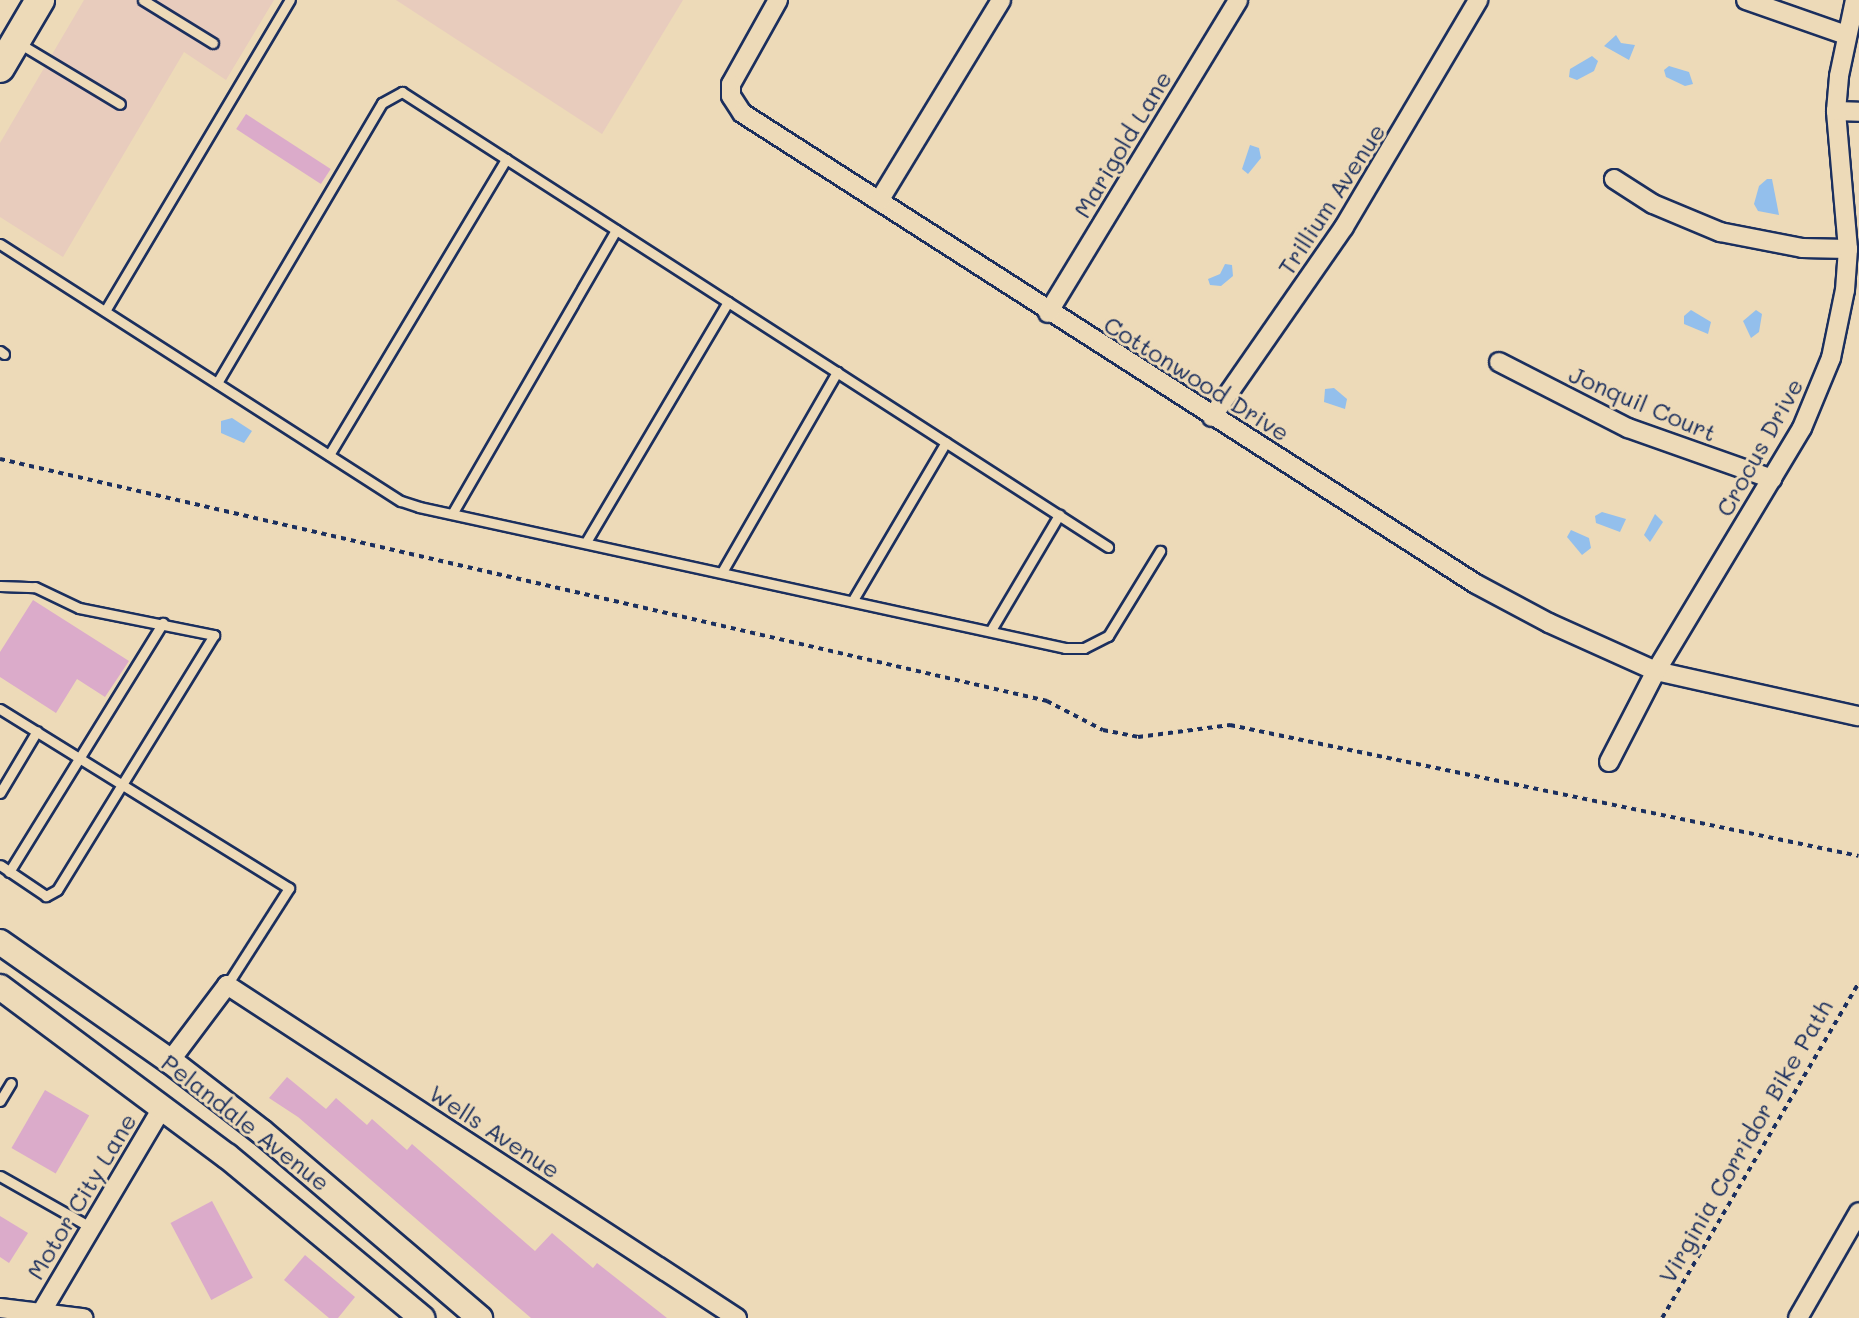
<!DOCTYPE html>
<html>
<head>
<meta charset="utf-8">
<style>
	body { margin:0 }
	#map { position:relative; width:1859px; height:1318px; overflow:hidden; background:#eddab8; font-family:Mali,sans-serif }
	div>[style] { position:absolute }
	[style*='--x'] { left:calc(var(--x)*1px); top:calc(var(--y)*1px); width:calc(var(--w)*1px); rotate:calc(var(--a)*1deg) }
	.built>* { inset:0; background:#e8ccbd }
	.water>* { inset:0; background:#93bfec }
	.building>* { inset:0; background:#dbabca; transform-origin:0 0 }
	.path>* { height:3.5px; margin-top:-1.75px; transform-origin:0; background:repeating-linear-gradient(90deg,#1b2f5e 0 5px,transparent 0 10px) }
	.roads { filter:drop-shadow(2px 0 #1b2f5e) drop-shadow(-2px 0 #1b2f5e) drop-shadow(0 2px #1b2f5e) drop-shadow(0 -2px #1b2f5e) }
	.lane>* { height:9px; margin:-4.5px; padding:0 4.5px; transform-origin:4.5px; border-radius:4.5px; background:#eddab8 }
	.street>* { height:18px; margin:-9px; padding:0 9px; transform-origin:9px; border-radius:9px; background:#eddab8 }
	.secondary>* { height:24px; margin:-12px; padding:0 12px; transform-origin:12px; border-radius:12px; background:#eddab8 }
	.primary>* { height:28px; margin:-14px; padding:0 14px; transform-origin:14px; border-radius:14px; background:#eddab8 }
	span { translate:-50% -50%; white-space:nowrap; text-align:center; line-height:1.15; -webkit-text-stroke:6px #eddab8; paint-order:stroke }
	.street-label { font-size:24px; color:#1b2f5e }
</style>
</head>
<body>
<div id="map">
	<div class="built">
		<div style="clip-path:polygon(84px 0,274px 0,226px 80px,184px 52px,63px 257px,0 217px,0 143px)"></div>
		<div style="clip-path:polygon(396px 0,683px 0,602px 134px)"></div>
	</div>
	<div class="water">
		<div style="clip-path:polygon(1616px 35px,1621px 43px,1635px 45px,1629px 60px,1604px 46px)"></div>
		<div style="clip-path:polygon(1592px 56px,1598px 61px,1594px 71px,1577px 80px,1569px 77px,1570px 69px)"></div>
		<div style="clip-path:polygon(1669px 66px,1689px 72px,1693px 84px,1685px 86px,1666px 77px,1664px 70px)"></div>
		<div style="clip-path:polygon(1250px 145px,1259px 148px,1261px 158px,1248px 174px,1242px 169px)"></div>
		<div style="clip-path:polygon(1767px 179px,1772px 179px,1779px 215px,1758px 211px,1754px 204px,1759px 186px)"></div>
		<div style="clip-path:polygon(1225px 264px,1232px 265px,1233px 276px,1221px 286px,1210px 285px,1208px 279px,1220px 274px)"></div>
		<div style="clip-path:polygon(1691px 310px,1711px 322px,1708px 334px,1684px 324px,1684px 316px)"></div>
		<div style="clip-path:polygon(1756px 310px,1762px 314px,1759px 332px,1751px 338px,1743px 321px)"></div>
		<div style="clip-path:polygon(1334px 388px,1347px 399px,1345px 409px,1324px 402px,1325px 389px)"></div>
		<div style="clip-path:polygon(232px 418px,252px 431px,244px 443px,221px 433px,221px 421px)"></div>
		<div style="clip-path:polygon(1602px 512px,1626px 519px,1620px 532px,1596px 523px,1595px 516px)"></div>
		<div style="clip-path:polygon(1655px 514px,1663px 522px,1650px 542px,1644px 535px)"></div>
		<div style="clip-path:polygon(1571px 530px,1589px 538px,1591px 548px,1582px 555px,1567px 537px)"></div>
	</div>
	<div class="building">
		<div style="left:246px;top:114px;width:101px;height:18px;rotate:33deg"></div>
		<div style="clip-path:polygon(33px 600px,129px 661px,105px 697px,77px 679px,56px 713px,0 677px,0 652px)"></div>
		<div style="clip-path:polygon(287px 1077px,326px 1109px,336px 1098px,367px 1125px,372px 1119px,407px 1150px,412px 1144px,535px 1251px,552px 1233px,593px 1268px,597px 1263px,667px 1318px,531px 1318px,298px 1117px,269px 1098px)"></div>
		<div style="left:45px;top:1090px;width:51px;height:67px;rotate:30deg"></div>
		<div style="left:212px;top:1201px;width:87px;height:47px;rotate:62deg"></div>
		<div style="clip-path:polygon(0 1216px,28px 1233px,9px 1263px,0 1257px)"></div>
		<div style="clip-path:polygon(305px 1255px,355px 1297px,338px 1318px,329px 1318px,284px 1280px)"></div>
	</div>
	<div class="path">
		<div style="--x:0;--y:459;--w:1075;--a:13.01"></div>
		<div style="--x:1047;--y:701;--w:63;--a:27.4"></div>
		<div style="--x:1103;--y:730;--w:36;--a:11"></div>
		<div style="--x:1138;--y:737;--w:93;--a:-7.4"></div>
		<div style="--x:1230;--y:725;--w:642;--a:11.76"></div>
		<div style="--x:1662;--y:1318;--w:389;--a:-59.6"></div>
	</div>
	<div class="roads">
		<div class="lane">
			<div style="--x:143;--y:0;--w:82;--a:31.6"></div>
			<div style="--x:17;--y:42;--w:120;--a:31"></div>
			<div style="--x:0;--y:244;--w:476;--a:32.7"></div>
			<div style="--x:401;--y:501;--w:19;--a:18"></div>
			<div style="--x:419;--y:507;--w:661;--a:12.31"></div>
			<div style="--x:1065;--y:648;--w:19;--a:0"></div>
			<div style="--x:1084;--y:648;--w:27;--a:-27"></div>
			<div style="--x:1108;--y:636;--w:100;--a:-58.5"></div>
			<div style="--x:105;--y:311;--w:362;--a:-59.3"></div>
			<div style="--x:0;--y:351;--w:5;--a:37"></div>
			<div style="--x:217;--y:383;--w:325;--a:-59.5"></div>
			<div style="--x:382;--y:103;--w:23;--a:-29"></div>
			<div style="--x:402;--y:92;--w:840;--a:32.8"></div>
			<div style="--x:329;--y:455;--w:345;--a:-59.1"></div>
			<div style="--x:452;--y:514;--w:328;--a:-60"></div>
			<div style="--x:586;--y:542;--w:279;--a:-59.4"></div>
			<div style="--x:722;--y:572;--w:231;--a:-60.1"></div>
			<div style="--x:0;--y:586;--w:35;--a:2"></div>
			<div style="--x:35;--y:587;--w:49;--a:25.5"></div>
			<div style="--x:79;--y:608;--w:138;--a:11.3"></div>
			<div style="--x:214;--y:635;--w:299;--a:121.6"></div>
			<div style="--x:57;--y:890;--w:13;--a:151"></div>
			<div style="--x:46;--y:896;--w:55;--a:-146"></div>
			<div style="--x:853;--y:600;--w:183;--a:-59.5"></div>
			<div style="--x:991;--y:630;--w:134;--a:-59.4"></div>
			<div style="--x:0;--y:709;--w:340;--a:31.8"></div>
			<div style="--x:289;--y:888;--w:115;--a:122.6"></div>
			<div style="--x:0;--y:793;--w:72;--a:-59.2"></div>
			<div style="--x:9;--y:872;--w:293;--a:-58.3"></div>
			<div style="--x:0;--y:1101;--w:21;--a:-59"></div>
			<div style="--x:0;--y:1176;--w:103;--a:29.5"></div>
		</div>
		<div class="street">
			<div style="--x:778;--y:0;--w:96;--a:119.2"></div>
			<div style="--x:731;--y:84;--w:12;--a:90"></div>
			<div style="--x:731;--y:96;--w:20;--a:57"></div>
			<div style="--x:742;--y:113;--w:872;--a:32.69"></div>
			<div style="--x:1476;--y:584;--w:83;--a:28.1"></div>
			<div style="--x:1549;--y:623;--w:117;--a:24.2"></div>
			<div style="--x:1656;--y:671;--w:207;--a:12.6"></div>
			<div style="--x:1746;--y:0;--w:106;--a:19.3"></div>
			<div style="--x:1836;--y:111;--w:23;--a:2"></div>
			<div style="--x:1614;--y:179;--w:46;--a:32.7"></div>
			<div style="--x:1653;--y:204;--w:73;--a:22.7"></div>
			<div style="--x:1720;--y:232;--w:84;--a:11"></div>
			<div style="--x:1802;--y:248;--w:46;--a:1.2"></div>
			<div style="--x:879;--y:201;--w:235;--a:-58.7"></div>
			<div style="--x:1048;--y:313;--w:366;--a:-58.7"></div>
			<div style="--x:1499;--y:362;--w:145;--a:27.1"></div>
			<div style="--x:1628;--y:428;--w:153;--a:19.5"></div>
			<div style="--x:1212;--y:417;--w:231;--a:-55.2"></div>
			<div style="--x:1344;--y:227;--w:264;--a:-59.4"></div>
			<div style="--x:1609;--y:762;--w:102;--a:-62.7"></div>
			<div style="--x:1656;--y:671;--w:283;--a:-59"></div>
			<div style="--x:1802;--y:428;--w:76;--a:-67.5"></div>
			<div style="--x:1831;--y:358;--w:69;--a:-78.4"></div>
			<div style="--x:1845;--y:290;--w:41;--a:-85.8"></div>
			<div style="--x:1848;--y:249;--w:139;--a:-95"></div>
			<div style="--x:1836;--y:111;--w:35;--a:-85"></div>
			<div style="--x:1839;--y:76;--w:78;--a:-78.1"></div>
			<div style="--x:170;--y:1061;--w:95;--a:-53.1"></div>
			<div style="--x:227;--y:985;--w:609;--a:33.14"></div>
			<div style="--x:0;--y:1308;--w:84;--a:6.9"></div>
			<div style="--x:42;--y:1311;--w:238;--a:-59.4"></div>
			<div style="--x:1798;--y:1318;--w:122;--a:-60.1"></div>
		</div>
		<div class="secondary">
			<div style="--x:0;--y:942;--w:208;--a:35"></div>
			<div style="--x:170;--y:1061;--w:116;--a:37.7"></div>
			<div style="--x:262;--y:1132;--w:287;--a:40.5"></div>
			<div style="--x:0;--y:987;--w:283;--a:36.7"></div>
			<div style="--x:227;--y:1156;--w:254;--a:39.7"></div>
		</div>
		<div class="primary">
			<div style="--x:0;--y:68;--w:79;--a:-59.5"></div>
		</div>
	</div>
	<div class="street-label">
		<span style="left:1122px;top:144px;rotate:-59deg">Marigold Lane</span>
		<span style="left:1331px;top:199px;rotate:-57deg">Trillium Avenue</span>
		<span style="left:1197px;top:378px;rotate:32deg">Cottonwood Drive</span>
		<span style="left:1643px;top:403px;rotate:23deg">Jonquil Court</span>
		<span style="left:1759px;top:447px;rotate:-61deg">Crocus Drive</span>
		<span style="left:246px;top:1122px;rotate:38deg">Pelandale Avenue</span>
		<span style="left:495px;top:1131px;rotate:33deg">Wells Avenue</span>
		<span style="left:1745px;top:1141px;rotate:-60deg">Virginia Corridor Bike Path</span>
		<span style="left:81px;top:1196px;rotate:-59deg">Motor City Lane</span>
	</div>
</div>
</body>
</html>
